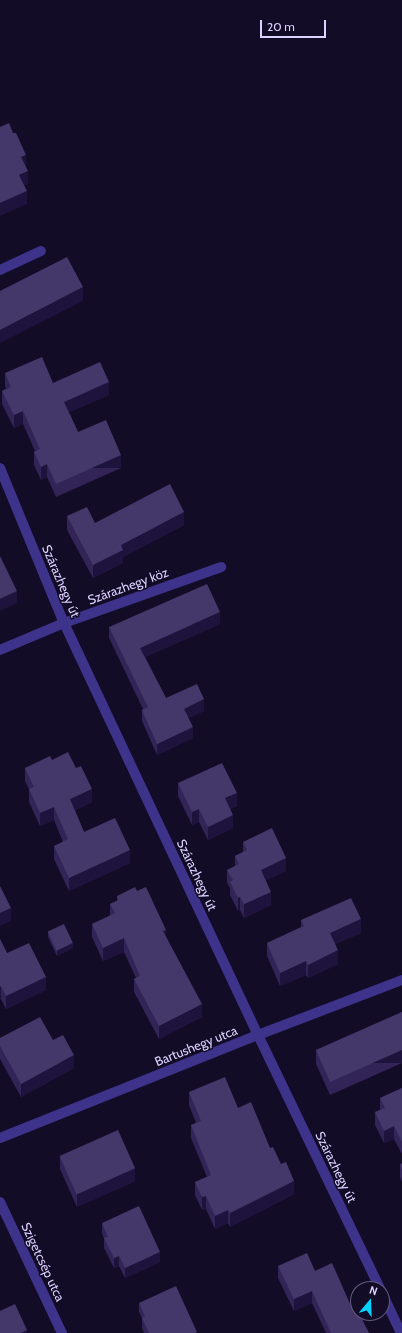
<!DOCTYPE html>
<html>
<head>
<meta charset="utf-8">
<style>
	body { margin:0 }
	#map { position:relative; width:402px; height:1333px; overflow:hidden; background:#130c27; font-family:Cabin,sans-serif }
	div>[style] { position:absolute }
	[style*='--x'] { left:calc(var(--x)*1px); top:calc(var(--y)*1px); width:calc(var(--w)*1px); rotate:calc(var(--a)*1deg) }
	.street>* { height:10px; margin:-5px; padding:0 5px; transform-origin:5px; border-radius:5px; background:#3d338b }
	.wall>* { inset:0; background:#322457 }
	.shaded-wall>* { inset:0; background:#1e133c; transform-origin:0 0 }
	.building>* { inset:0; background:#443769; transform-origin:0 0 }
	span { translate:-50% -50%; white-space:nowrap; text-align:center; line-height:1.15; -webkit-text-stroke:3px #130c27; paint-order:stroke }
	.street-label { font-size:13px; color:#dbd2ff }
	.north { position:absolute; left:350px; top:1281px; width:40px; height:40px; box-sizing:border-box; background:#130c27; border:1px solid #635b7d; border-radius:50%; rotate:19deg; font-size:11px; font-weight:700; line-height:16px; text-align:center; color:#dbd2ff }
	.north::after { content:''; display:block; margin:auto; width:14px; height:18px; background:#00d1fd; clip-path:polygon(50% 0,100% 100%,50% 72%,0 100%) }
	.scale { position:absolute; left:260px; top:20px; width:66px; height:18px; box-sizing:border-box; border:2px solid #dbd2ff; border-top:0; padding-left:5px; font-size:12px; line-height:14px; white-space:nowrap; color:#dbd2ff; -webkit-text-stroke:3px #130c27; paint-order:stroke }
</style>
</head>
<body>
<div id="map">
	<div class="street">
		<div style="--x:0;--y:270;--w:45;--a:-24.9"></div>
		<div style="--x:0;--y:468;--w:168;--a:67.6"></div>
		<div style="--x:64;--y:623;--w:455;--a:64.8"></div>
		<div style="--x:258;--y:1035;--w:282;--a:64.3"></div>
		<div style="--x:0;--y:650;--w:69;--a:-22.9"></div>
		<div style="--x:64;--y:623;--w:167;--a:-19.6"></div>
		<div style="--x:0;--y:1138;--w:278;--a:-21.8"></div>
		<div style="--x:258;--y:1035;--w:154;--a:-20.9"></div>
		<div style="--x:0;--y:1202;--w:145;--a:64.7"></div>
		<div style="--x:382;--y:1293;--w:44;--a:64.6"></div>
	</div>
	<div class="wall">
		<div style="clip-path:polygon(5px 373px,53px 383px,109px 395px,69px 412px,78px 432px,121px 468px,56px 497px,47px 477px,41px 480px,34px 465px,34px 452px,35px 451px,23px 424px,14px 428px,2px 404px,2px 391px,6px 389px,5px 386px)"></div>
		<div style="clip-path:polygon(67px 516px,95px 523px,184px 525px,123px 557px,123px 563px,93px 578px,67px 530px)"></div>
		<div style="clip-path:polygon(220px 624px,145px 657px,166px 698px,204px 711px,188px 718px,193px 738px,157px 755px,142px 721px,142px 710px,143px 709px,109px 638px,109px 627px)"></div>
		<div style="clip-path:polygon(52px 760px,92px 802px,75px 810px,84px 832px,130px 863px,69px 891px,54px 859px,54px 846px,63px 842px,54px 820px,40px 826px,29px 802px,29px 789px,25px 781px,25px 768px)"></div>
		<div style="clip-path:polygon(178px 783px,237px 806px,230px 809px,233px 828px,208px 840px,199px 822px,192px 825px,178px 796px)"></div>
		<div style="clip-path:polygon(243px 842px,286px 871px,266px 880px,271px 905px,244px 918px,240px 910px,238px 911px,230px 895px,230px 888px,227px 883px,227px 870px,235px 866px,235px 856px,243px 852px)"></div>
		<div style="clip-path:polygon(137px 891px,166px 937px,202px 1017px,159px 1039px,134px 992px,134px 979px,136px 978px,124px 952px,103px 961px,92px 937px,92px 924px,110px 916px,110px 904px,117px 901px,117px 896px)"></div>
		<div style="clip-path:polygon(301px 920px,361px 933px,335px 944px,338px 964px,308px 978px,306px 975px,280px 986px,267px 956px,267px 943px,301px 927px)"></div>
		<div style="clip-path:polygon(48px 932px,73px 948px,57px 956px,48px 937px)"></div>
		<div style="clip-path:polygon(0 939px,7px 953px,46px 990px,6px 1009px,1px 999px)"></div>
		<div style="clip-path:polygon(402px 1012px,402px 1063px,330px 1095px,316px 1064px,316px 1050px)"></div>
		<div style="clip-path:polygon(0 1038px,74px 1068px,21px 1097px,0 1059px)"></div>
		<div style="clip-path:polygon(402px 1088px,402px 1154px,394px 1139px,384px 1143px,375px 1125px,375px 1112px,380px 1110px,380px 1098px)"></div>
		<div style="clip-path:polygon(189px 1092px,238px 1108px,270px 1148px,294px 1194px,230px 1227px,228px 1223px,215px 1229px,206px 1209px,202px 1210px,195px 1195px,195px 1182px,207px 1177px,191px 1138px,191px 1125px,196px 1123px,189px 1105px)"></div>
		<div style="clip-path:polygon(60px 1156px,135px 1181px,77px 1207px,60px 1169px)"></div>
		<div style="clip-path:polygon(402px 1163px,402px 1182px,400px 1177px,400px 1165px)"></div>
		<div style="clip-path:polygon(102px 1223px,160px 1262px,125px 1278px,119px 1266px,114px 1268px,104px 1248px,104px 1239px,102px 1233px)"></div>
		<div style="clip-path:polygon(278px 1266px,315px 1271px,351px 1306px,369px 1333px,326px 1333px,312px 1303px,294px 1311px,278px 1278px)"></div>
		<div style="clip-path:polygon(139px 1303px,197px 1333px,144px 1333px,142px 1328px,142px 1318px,139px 1312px)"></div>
	</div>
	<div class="shaded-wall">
		<div style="clip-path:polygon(26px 155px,26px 168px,21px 157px)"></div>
		<div style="clip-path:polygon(28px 171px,28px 184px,19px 188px,19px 175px)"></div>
		<div style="clip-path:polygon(27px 191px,27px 204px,0 216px,0 203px)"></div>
		<div style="clip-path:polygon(83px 287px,83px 301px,0 343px,0 330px)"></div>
		<div style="clip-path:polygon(109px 382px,109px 395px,64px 415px,64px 402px)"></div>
		<div style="clip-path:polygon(23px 411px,23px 424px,14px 428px,14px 415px)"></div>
		<div style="left:121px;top:455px;width:13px;height:71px;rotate:90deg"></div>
		<div style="clip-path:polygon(47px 464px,47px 477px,41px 480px,41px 467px)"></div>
		<div style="clip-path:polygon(184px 512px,184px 525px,123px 557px,123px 563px,93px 578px,93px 565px,121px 545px)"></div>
		<div style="clip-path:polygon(17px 591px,17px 603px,0 611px,0 599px)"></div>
		<div style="clip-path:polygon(220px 612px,220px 624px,140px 659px,140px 648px)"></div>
		<div style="clip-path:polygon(204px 699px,204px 711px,184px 720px,184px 709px)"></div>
		<div style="clip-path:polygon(193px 727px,193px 738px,157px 755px,157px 744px)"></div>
		<div style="clip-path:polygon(92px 789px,92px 802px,70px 812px,70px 799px)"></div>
		<div style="clip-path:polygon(237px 793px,237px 806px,225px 812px,225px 798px)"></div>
		<div style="clip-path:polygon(54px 807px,54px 820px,40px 826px,40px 813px)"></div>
		<div style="clip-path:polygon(199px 809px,199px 822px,192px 825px,192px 812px)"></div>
		<div style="clip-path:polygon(233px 815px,233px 828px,208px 840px,208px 827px)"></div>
		<div style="clip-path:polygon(130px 850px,130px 863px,69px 891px,69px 878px)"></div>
		<div style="clip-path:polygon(286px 858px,286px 871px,261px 883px,261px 870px)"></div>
		<div style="clip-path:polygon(271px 892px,271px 905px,244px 918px,244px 904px)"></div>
		<div style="clip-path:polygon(240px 897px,240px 910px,238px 911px,238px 898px)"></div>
		<div style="clip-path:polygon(11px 908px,11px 921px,0 926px,0 913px)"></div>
		<div style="clip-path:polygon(361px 919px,361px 933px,330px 946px,330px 933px)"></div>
		<div style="clip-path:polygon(166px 930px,166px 943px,163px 931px)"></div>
		<div style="clip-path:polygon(124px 938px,124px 952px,103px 961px,103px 948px)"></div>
		<div style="clip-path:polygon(73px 943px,73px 948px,57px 956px,57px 950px)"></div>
		<div style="clip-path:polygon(338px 950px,338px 964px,308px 978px,308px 965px)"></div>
		<div style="clip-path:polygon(306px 961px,306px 975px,280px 986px,280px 973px)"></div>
		<div style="clip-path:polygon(46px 977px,46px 990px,6px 1009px,6px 996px)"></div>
		<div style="clip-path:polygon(1px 986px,1px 999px,0 1000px,0 987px)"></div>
		<div style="clip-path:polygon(202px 1004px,202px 1017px,159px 1039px,159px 1026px)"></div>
		<div style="left:402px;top:1050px;width:13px;height:79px;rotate:90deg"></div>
		<div style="clip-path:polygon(74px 1055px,74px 1068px,21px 1097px,21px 1084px)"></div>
		<div style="clip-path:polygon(394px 1126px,394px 1139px,384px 1143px,384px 1131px)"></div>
		<div style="clip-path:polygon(135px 1168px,135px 1181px,77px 1207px,77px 1194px)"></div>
		<div style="clip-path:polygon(294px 1181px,294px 1194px,230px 1227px,230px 1213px)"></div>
		<div style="clip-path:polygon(206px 1196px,206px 1209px,202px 1210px,202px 1197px)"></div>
		<div style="clip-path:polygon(228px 1210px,228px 1223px,215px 1229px,215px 1216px)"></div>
		<div style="clip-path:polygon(160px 1252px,160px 1262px,125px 1278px,125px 1268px)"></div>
		<div style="clip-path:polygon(119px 1256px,119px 1266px,114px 1268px,114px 1258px)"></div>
		<div style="clip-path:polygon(312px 1291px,312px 1303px,294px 1311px,294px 1299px)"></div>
		<div style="clip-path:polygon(27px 1330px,27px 1333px,21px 1333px)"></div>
	</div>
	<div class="building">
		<div style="clip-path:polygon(9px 123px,13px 133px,16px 133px,26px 155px,21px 157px,28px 171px,19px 175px,27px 191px,0 203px,0 127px)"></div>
		<div style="clip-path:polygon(67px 257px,83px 287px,0 330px,0 291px)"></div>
		<div style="clip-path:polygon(42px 357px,53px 383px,100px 362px,109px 382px,64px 402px,78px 432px,106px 420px,121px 455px,56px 484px,47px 464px,41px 467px,34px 452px,40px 449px,23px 411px,14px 415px,2px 391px,11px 387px,5px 373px)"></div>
		<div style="clip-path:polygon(170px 484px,184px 512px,121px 545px,123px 550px,93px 565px,67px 516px,87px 507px,95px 523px)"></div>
		<div style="clip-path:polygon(0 556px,17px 591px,0 599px)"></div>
		<div style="clip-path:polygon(207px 584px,220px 612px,140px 648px,166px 698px,197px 684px,204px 699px,184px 709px,193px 727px,157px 744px,142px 710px,148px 707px,109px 627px)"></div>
		<div style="clip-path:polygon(68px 752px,76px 768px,81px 766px,92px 789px,70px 799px,84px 832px,115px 818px,130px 850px,69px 878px,54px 846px,68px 839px,54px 807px,40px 813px,29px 789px,34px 787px,25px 768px,50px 756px,52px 760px)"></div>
		<div style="clip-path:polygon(222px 763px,237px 793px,225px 798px,233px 815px,208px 827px,199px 809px,192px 812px,178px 783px)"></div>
		<div style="clip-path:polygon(272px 828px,286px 858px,261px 870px,271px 892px,244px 904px,240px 897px,238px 898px,230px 882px,233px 880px,227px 870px,239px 864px,235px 856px,247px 850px,243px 842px)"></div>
		<div style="clip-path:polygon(0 886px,11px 908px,0 913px)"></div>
		<div style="clip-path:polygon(135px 887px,137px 891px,146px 887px,166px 930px,163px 931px,202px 1004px,159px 1026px,134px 979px,140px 976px,124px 938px,103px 948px,92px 924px,115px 913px,110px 904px,118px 900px,117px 896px)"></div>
		<div style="clip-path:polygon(351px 898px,361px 919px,330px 933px,338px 950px,308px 965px,306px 961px,280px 973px,267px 943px,304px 926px,301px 920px)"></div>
		<div style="left:64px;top:924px;width:21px;height:18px;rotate:65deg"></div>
		<div style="clip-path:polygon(0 939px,7px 953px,29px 943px,46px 977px,6px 996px,1px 986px,0 987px)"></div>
		<div style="clip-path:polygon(402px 1012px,402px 1050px,330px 1082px,316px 1050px)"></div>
		<div style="clip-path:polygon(40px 1017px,53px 1040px,63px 1035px,74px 1055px,21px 1084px,0 1046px,0 1038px)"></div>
		<div style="clip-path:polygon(225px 1077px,238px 1108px,251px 1102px,270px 1148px,273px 1147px,281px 1164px,286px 1162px,294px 1181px,230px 1213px,228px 1210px,215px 1216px,206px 1196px,202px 1197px,195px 1182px,211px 1175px,191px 1125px,201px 1121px,189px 1092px)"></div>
		<div style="clip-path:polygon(402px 1088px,402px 1142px,394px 1126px,384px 1131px,375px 1112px,385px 1108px,380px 1098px)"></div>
		<div style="left:118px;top:1130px;width:42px;height:64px;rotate:66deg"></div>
		<div style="clip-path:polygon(402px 1163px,402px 1170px,400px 1165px)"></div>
		<div style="clip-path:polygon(139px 1206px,160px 1252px,125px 1268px,119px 1256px,114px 1258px,104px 1238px,108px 1237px,102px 1223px)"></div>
		<div style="clip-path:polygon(307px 1253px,315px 1271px,332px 1263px,351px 1306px,355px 1304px,358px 1310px,358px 1313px,359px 1313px,369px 1333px,331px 1333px,312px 1291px,294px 1299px,278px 1266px)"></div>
		<div style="clip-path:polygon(176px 1286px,197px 1332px,194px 1333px,149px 1333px,142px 1318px,145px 1316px,139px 1303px)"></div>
		<div style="clip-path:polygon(15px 1304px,27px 1330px,21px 1333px,0 1333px,0 1311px)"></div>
	</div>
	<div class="street-label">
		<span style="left:61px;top:581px;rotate:67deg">Szárazhegy út</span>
		<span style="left:128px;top:586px;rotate:-20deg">Szárazhegy köz</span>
		<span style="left:197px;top:875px;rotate:65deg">Szárazhegy út</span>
		<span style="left:196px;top:1046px;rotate:-22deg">Bartushegy utca</span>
		<span style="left:336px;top:1167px;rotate:64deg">Szárazhegy út</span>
		<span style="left:43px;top:1262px;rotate:65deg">Szigetcsép utca</span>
	</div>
	<div class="north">N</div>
	<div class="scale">20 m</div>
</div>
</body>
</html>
